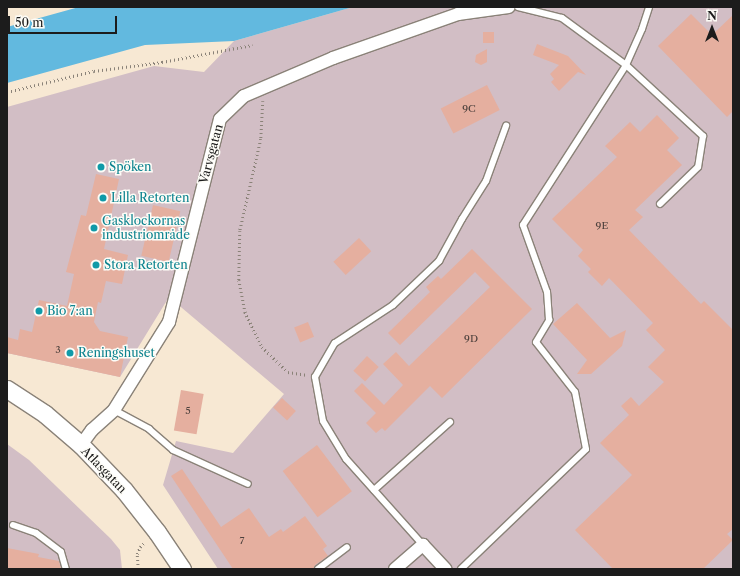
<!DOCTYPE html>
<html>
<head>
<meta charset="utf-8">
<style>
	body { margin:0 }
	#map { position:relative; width:740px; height:576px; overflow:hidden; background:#f7e8d3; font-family:"Libre Caslon Text",serif }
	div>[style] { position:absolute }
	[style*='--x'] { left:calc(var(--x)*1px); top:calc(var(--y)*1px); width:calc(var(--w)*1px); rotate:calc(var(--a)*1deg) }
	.industrial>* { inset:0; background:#d2bec5 }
	.water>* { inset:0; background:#62b9df }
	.building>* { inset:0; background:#e5af9f; transform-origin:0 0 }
	.path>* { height:2.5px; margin-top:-1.25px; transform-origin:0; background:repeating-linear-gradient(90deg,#8a8278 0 1px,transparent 0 4px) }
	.roads { filter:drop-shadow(1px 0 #8a8278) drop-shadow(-1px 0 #8a8278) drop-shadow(0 1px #8a8278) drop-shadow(0 -1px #8a8278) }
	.lane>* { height:6px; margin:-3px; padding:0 3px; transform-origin:3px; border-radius:3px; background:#fff }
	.street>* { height:12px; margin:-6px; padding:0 6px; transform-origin:6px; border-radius:6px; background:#fff }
	.secondary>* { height:17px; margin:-8.5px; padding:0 8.5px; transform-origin:8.5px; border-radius:8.5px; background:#fff }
	.dots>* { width:11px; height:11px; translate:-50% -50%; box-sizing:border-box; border:2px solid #fdfcf7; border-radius:50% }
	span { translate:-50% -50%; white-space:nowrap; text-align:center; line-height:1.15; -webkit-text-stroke:3px #fdfcf7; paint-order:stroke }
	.number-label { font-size:10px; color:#4e413d }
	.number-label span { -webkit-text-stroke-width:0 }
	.street-label { font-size:12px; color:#1c1c1c }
	.culture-label { font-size:12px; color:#0d838f }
	.left { translate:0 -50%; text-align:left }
	.frame { position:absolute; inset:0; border:8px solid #1c1c1c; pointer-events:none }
	.north { position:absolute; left:692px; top:8px; width:40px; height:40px; -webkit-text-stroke:3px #fdfcf7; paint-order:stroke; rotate:0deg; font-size:11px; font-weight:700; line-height:16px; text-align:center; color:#1c1c1c }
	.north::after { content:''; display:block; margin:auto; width:14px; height:18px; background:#1c1c1c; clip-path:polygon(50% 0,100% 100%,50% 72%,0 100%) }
	.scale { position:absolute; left:8px; top:16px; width:109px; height:18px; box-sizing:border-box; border:2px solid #1c1c1c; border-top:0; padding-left:5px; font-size:12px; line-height:14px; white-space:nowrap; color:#1c1c1c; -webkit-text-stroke:3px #fdfcf7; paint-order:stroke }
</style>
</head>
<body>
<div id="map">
	<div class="industrial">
		<div style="clip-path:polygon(353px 7px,733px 7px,733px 569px,218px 569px,163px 485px,176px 441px,233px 453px,284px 394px,169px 297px,120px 377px,7px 353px,7px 107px,154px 66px,204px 72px,234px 41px)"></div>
		<div style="clip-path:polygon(7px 444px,29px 460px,111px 539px,120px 550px,122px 569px,7px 569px)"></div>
	</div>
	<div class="water">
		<div style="clip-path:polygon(79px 7px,353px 7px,234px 41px,145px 45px,7px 83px,7px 27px)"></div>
	</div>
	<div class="building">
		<div style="clip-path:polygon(691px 14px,712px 35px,733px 15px,733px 111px,727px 117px,658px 46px)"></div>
		<div style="left:483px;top:32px;width:11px;height:11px"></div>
		<div style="clip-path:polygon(537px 44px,568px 56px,586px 75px,578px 72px,559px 91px,551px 82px,554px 79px,550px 74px,559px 65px,533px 55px)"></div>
		<div style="clip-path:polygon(487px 49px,487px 62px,481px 65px,475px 62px,476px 55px)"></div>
		<div style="left:487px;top:85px;width:28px;height:52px;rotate:63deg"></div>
		<div style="clip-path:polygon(657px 115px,679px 138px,667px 150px,682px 165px,635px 210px,643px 217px,629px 230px,701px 304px,704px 301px,733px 330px,733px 529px,727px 534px,733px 540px,703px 569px,613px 569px,575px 530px,632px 475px,600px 443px,629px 415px,621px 406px,631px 397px,639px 406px,664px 382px,648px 367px,665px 350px,646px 330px,653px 323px,609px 278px,602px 286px,588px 272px,591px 269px,578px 256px,583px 250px,552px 219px,617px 157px,605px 146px,630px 122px,640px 132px)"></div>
		<div style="clip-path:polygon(96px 174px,119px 179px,104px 249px,128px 255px,122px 284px,106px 281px,101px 303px,98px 302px,94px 322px,100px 331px,128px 337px,120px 377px,7px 353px,7px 337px,18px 340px,20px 329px,32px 332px,39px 300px,67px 306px,74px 274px,66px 272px,81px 215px,86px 216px)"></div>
		<div style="left:153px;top:205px;width:28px;height:52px;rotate:13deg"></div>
		<div style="left:359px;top:238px;width:18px;height:35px;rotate:47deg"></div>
		<div style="clip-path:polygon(472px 249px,532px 309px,442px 398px,430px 386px,385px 431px,382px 428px,376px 433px,366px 423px,376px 413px,354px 391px,362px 383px,384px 405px,403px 385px,383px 364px,396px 352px,409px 366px,490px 287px,475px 272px,400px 345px,388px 333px,430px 292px,426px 287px,438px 276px,441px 279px)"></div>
		<div style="clip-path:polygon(577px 303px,610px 338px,626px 330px,622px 346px,591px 374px,577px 374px,587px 360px,553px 324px)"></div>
		<div style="left:308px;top:322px;width:16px;height:15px;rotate:68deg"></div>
		<div style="left:367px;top:356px;width:16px;height:20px;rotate:43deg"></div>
		<div style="left:181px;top:390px;width:23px;height:41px;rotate:10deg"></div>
		<div style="left:282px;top:398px;width:19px;height:13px;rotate:43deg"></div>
		<div style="left:317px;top:445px;width:58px;height:43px;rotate:53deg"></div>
		<div style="clip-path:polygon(182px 469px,221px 527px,249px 508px,269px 537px,281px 529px,283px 532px,305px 516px,327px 546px,323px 549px,328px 556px,315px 565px,314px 569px,233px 569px,171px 476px)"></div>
		<div style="clip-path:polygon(7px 548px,39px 554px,38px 557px,59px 561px,61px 569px,7px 569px)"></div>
	</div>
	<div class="path">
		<div style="--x:7;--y:92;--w:89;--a:-13.6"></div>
		<div style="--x:94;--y:71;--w:69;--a:-7.5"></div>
		<div style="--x:162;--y:62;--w:92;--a:-10.7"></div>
		<div style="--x:263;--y:101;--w:38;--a:93"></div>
		<div style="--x:261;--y:139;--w:94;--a:102.9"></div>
		<div style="--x:240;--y:231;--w:49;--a:91.2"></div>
		<div style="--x:239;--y:280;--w:33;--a:79"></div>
		<div style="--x:245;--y:312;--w:39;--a:64"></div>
		<div style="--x:262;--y:347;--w:36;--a:44"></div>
		<div style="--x:288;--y:372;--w:18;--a:9"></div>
		<div style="--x:138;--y:569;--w:15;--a:-94"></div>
		<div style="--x:137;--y:554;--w:8;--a:-67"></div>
		<div style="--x:140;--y:547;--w:8;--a:-45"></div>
	</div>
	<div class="roads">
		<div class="lane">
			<div style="--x:518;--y:7;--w:45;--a:14"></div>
			<div style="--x:562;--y:18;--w:79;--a:36.3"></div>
			<div style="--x:626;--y:65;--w:105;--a:42.7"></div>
			<div style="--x:703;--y:136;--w:31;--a:99"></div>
			<div style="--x:698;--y:167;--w:53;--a:135.8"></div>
			<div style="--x:114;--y:410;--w:40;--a:28"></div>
			<div style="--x:149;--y:429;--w:32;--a:41"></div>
			<div style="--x:173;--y:450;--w:82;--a:24.4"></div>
			<div style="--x:374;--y:490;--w:102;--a:-41.8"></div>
			<div style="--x:13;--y:525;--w:24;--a:19"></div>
			<div style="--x:36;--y:533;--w:31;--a:37"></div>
			<div style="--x:61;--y:552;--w:18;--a:74"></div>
			<div style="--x:423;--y:545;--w:115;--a:-131.8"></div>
			<div style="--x:346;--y:459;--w:44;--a:-121.2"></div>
			<div style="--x:323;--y:421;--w:45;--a:-100.3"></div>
			<div style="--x:315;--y:377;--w:39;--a:-60"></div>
			<div style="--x:335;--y:343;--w:69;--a:-33.2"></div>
			<div style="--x:393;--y:305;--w:64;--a:-43.7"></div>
			<div style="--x:439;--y:261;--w:48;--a:-61.3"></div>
			<div style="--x:462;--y:219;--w:45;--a:-57.7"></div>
			<div style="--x:486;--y:181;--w:59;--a:-70"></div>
			<div style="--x:318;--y:569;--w:36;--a:-37"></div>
			<div style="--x:461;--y:569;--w:173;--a:-43.8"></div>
			<div style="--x:586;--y:449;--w:58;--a:-100.9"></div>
			<div style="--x:575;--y:392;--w:63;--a:-128"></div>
			<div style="--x:536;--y:342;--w:26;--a:-59"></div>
			<div style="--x:549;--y:320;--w:28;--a:-94"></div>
			<div style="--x:547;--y:292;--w:71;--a:-109.7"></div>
			<div style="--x:523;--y:225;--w:190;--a:-57.2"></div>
			<div style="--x:626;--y:65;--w:39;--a:-66"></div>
			<div style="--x:642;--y:29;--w:23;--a:-72"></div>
		</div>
		<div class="street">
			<div style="--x:81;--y:445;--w:19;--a:-54"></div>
			<div style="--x:92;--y:430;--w:30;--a:-42"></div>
			<div style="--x:114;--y:410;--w:104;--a:-58"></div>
			<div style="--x:169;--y:322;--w:209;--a:-75.9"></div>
			<div style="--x:220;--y:119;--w:33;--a:-44"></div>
			<div style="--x:244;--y:96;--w:97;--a:-23.1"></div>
			<div style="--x:333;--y:58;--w:133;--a:-19.4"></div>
			<div style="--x:458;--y:14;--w:51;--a:-7.8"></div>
			<div style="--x:395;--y:569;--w:37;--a:-41"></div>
			<div style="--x:423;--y:545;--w:33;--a:47"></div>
		</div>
		<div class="secondary">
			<div style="--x:7;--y:389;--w:45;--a:33.3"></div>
			<div style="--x:45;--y:414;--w:48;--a:40.7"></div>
			<div style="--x:81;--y:445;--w:62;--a:46.3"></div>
			<div style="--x:124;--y:490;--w:53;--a:51.8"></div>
			<div style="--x:157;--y:532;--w:45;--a:56"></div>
		</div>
	</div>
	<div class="dots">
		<div style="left:101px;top:167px;background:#0f9aa8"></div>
		<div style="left:103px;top:198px;background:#0f9aa8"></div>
		<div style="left:94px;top:228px;background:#0f9aa8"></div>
		<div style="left:96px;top:265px;background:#0f9aa8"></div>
		<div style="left:39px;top:311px;background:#0f9aa8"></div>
		<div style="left:70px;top:353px;background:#0f9aa8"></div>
	</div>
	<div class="number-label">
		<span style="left:469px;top:109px">9C</span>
		<span style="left:602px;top:226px">9E</span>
		<span style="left:471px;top:339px">9D</span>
		<span style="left:58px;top:350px">3</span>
		<span style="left:188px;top:411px">5</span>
		<span style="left:242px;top:541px">7</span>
	</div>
	<div class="street-label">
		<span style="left:211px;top:154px;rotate:-75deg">Varvsgatan</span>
		<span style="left:104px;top:470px;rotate:46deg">Atlasgatan</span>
	</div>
	<div class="culture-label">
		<span class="left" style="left:109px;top:167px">Spöken</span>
		<span class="left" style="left:111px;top:198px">Lilla Retorten</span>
		<span class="left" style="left:102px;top:228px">Gasklockornas<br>industriområde</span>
		<span class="left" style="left:104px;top:265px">Stora Retorten</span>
		<span class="left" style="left:47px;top:311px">Bio 7:an</span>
		<span class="left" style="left:78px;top:353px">Reningshuset</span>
	</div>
	<div class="frame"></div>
	<div class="north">N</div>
	<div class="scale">50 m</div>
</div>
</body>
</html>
